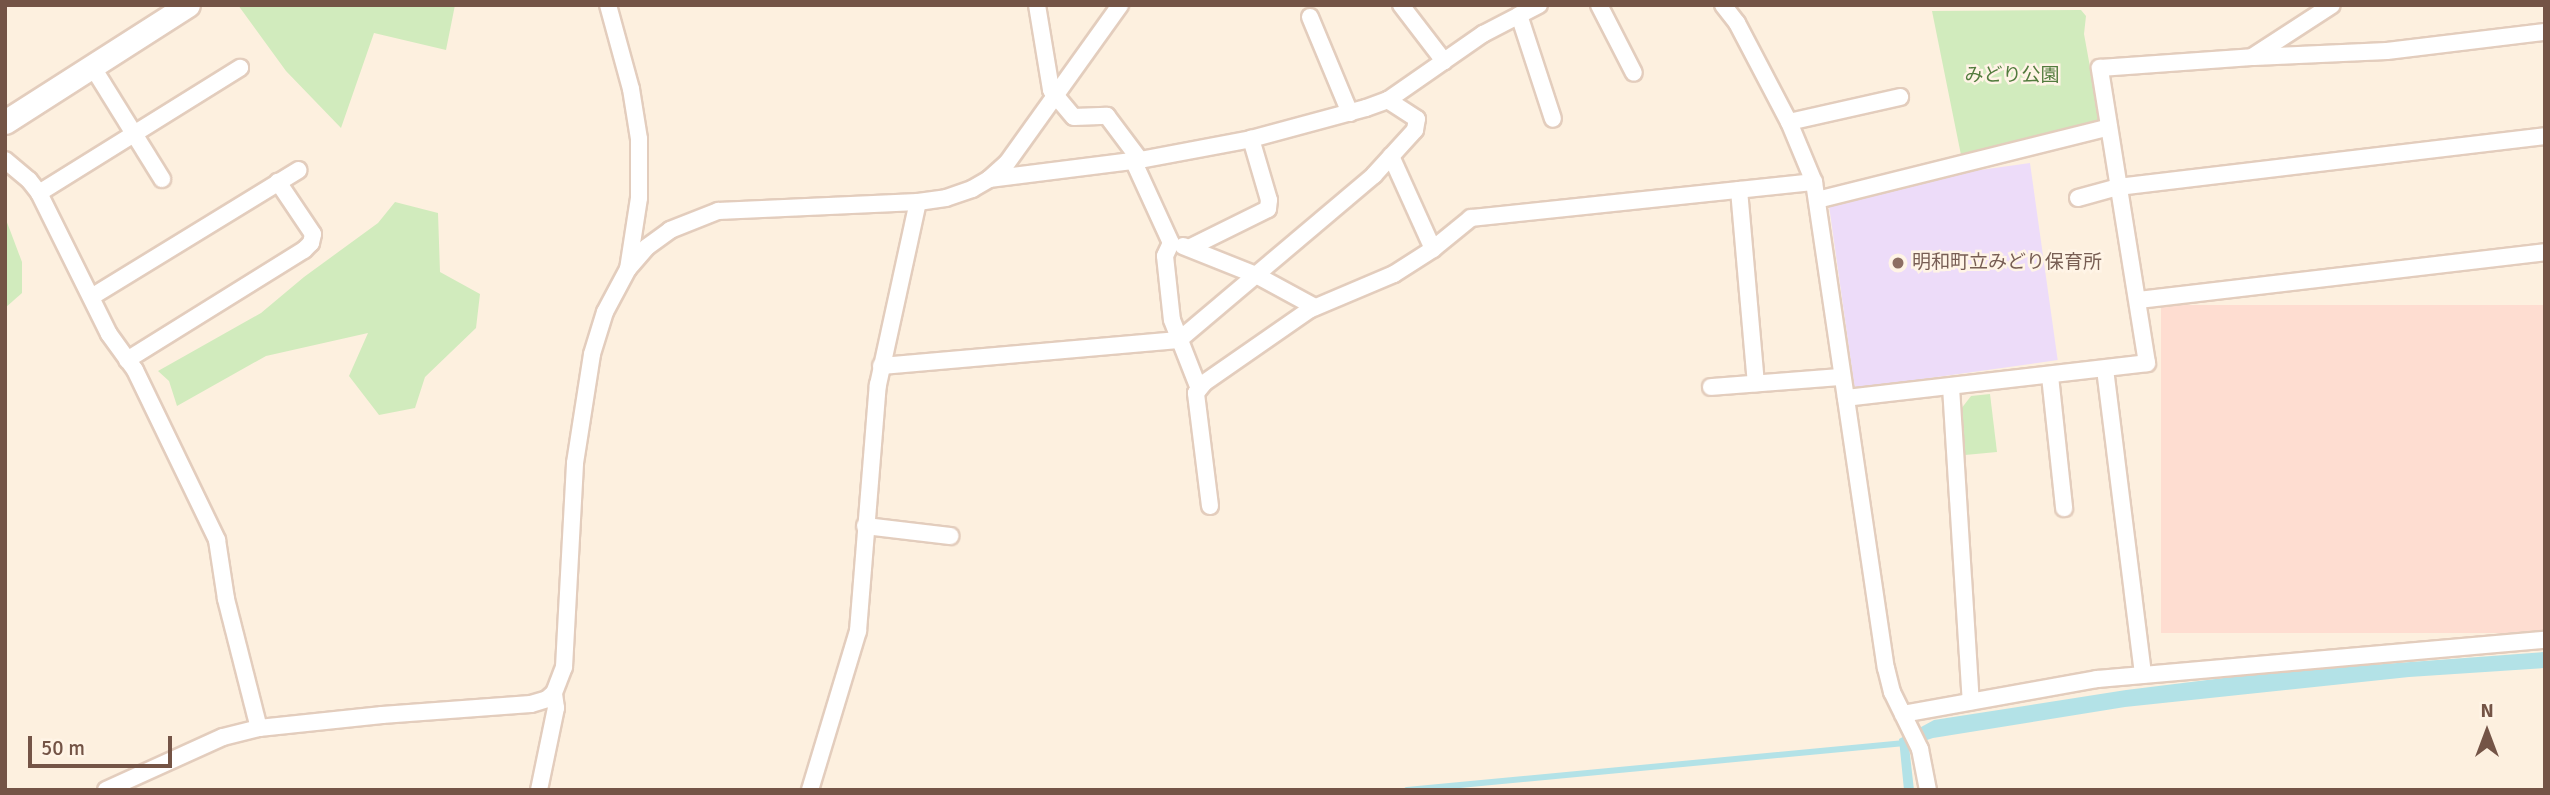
<!DOCTYPE html>
<html>
<head>
<meta charset="utf-8">
<style>
	body { margin:0 }
	#map { position:relative; width:2550px; height:795px; overflow:hidden; background:#fdf0df; font-family:Signika,"Noto Sans JP",sans-serif }
	div>[style] { position:absolute }
	[style*='--x'] { left:calc(var(--x)*1px); top:calc(var(--y)*1px); width:calc(var(--w)*1px); rotate:calc(var(--a)*1deg) }
	.commercial>* { inset:0; background:#feddd1; transform-origin:0 0 }
	.education>* { inset:0; background:#eddcf9; transform-origin:0 0 }
	.green>* { inset:0; background:#d1ebbd }
	.water>* { inset:0; background:#b3e2e7 }
	.stream>* { height:6px; margin:-3px; padding:0 3px; transform-origin:3px; border-radius:3px; background:#b3e2e7 }
	.roads { filter:drop-shadow(2px 0 #e3cdbd) drop-shadow(-2px 0 #e3cdbd) drop-shadow(0 2px #e3cdbd) drop-shadow(0 -2px #e3cdbd) }
	.street>* { height:16px; margin:-8px; padding:0 8px; transform-origin:8px; border-radius:8px; background:#fff }
	.secondary>* { height:23px; margin:-11.5px; padding:0 11.5px; transform-origin:11.5px; border-radius:11.5px; background:#fff }
	.dots>* { width:19px; height:19px; translate:-50% -50%; box-sizing:border-box; border:4px solid #fff4e6; border-radius:50% }
	span { translate:-50% -50%; white-space:nowrap; text-align:center; line-height:1.15; -webkit-text-stroke:5px #fff4e6; paint-order:stroke }
	.park-label { font-size:19px; color:#527b3d }
	.education-label { font-size:19px; color:#785e54 }
	.left { translate:0 -50%; text-align:left }
	.frame { position:absolute; inset:0; border:7px solid #745446; pointer-events:none }
	.north { position:absolute; left:2452px; top:697px; width:70px; height:70px; -webkit-text-stroke:5px #fff4e6; paint-order:stroke; rotate:0deg; font-size:19px; font-weight:700; line-height:28px; text-align:center; color:#745446 }
	.north::after { content:''; display:block; margin:auto; width:24px; height:32px; background:#745446; clip-path:polygon(50% 0,100% 100%,50% 72%,0 100%) }
	.scale { position:absolute; left:28px; top:736px; width:144px; height:32px; box-sizing:border-box; border:4px solid #745446; border-top:0; padding-left:9px; font-size:21px; line-height:24px; white-space:nowrap; color:#745446; -webkit-text-stroke:5px #fff4e6; paint-order:stroke }
</style>
</head>
<body>
<div id="map">
	<div class="commercial">
		<div style="left:2545px;top:305px;width:328px;height:384px;rotate:90deg"></div>
	</div>
	<div class="education">
		<div style="left:2030px;top:163px;width:199px;height:205px;rotate:82deg"></div>
	</div>
	<div class="green">
		<div style="clip-path:polygon(238px 5px,455px 5px,446px 50px,374px 33px,341px 128px,286px 71px)"></div>
		<div style="clip-path:polygon(2081px 10px,2086px 16px,2084px 34px,2100px 122px,1961px 155px,1932px 11px)"></div>
		<div style="clip-path:polygon(395px 202px,438px 213px,440px 272px,480px 294px,476px 328px,425px 377px,415px 408px,379px 415px,349px 376px,368px 333px,266px 356px,177px 406px,169px 381px,158px 371px,261px 313px,304px 277px,378px 223px)"></div>
		<div style="clip-path:polygon(5px 217px,22px 262px,22px 293px,5px 308px)"></div>
		<div style="clip-path:polygon(1990px 394px,1997px 452px,1965px 455px,1961px 409px,1971px 396px)"></div>
	</div>
	<div class="water">
		<div style="clip-path:polygon(2545px 652px,2545px 668px,2409px 677px,2125px 707px,1933px 738px,1909px 746px,1914px 790px,1904px 790px,1899px 739px,1934px 720px,2126px 690px,2264px 673px)"></div>
	</div>
	<div class="stream">
		<div style="--x:1407;--y:790;--w:500;--a:-5.39"></div>
	</div>
	<div class="roads">
		<div class="street">
			<div style="--x:608;--y:5;--w:87;--a:74.7"></div>
			<div style="--x:631;--y:89;--w:51;--a:80.9"></div>
			<div style="--x:639;--y:139;--w:59;--a:90"></div>
			<div style="--x:639;--y:198;--w:72;--a:98.8"></div>
			<div style="--x:1037;--y:5;--w:86;--a:80.6"></div>
			<div style="--x:1051;--y:90;--w:35;--a:50"></div>
			<div style="--x:1074;--y:117;--w:33;--a:-2"></div>
			<div style="--x:1107;--y:116;--w:55;--a:53.1"></div>
			<div style="--x:1401;--y:5;--w:71;--a:52.5"></div>
			<div style="--x:1599;--y:5;--w:76;--a:62.8"></div>
			<div style="--x:1723;--y:5;--w:23;--a:52"></div>
			<div style="--x:1737;--y:23;--w:112;--a:62.3"></div>
			<div style="--x:1789;--y:122;--w:65;--a:67.4"></div>
			<div style="--x:1814;--y:182;--w:491;--a:81.6"></div>
			<div style="--x:1886;--y:668;--w:25;--a:76"></div>
			<div style="--x:1892;--y:692;--w:64;--a:63.8"></div>
			<div style="--x:1920;--y:749;--w:42;--a:79"></div>
			<div style="--x:1519;--y:15;--w:109;--a:71.9"></div>
			<div style="--x:1310;--y:17;--w:104;--a:67.4"></div>
			<div style="--x:2254;--y:57;--w:133;--a:-2.6"></div>
			<div style="--x:2387;--y:51;--w:159;--a:-6.9"></div>
			<div style="--x:92;--y:66;--w:133;--a:58.2"></div>
			<div style="--x:1789;--y:122;--w:114;--a:-12.7"></div>
			<div style="--x:1391;--y:156;--w:102;--a:65.7"></div>
			<div style="--x:5;--y:160;--w:31;--a:40"></div>
			<div style="--x:29;--y:180;--w:16;--a:52"></div>
			<div style="--x:39;--y:193;--w:157;--a:63.6"></div>
			<div style="--x:109;--y:334;--w:44;--a:54.2"></div>
			<div style="--x:135;--y:370;--w:189;--a:64.2"></div>
			<div style="--x:217;--y:540;--w:60;--a:81.3"></div>
			<div style="--x:226;--y:599;--w:133;--a:75.7"></div>
			<div style="--x:1133;--y:160;--w:91;--a:65.4"></div>
			<div style="--x:1171;--y:243;--w:14;--a:115"></div>
			<div style="--x:1165;--y:256;--w:64;--a:83.8"></div>
			<div style="--x:1172;--y:320;--w:74;--a:68.6"></div>
			<div style="--x:989;--y:179;--w:152;--a:-7.2"></div>
			<div style="--x:1140;--y:160;--w:113;--a:-10.7"></div>
			<div style="--x:1251;--y:139;--w:119;--a:-15.1"></div>
			<div style="--x:1366;--y:108;--w:23;--a:-20"></div>
			<div style="--x:1388;--y:100;--w:116;--a:-34.8"></div>
			<div style="--x:1483;--y:34;--w:63;--a:-27.4"></div>
			<div style="--x:1739;--y:190;--w:194;--a:85"></div>
			<div style="--x:39;--y:193;--w:237;--a:-31.9"></div>
			<div style="--x:2078;--y:198;--w:41;--a:-15.4"></div>
			<div style="--x:2118;--y:187;--w:430;--a:-6.8"></div>
			<div style="--x:1817;--y:200;--w:301;--a:-14"></div>
			<div style="--x:1183;--y:246;--w:79;--a:21.7"></div>
			<div style="--x:1256;--y:275;--w:67;--a:28.5"></div>
			<div style="--x:1189;--y:248;--w:88;--a:-26.3"></div>
			<div style="--x:1268;--y:209;--w:9;--a:-84"></div>
			<div style="--x:1269;--y:200;--w:64;--a:-106.4"></div>
			<div style="--x:93;--y:296;--w:241;--a:-31.5"></div>
			<div style="--x:2138;--y:300;--w:410;--a:-6.7"></div>
			<div style="--x:127;--y:360;--w:208;--a:-31.9"></div>
			<div style="--x:304;--y:250;--w:10;--a:-45"></div>
			<div style="--x:311;--y:243;--w:9;--a:-77"></div>
			<div style="--x:313;--y:234;--w:63;--a:-123.9"></div>
			<div style="--x:881;--y:366;--w:299;--a:-5"></div>
			<div style="--x:1179;--y:340;--w:255;--a:-40.2"></div>
			<div style="--x:1374;--y:175;--w:61;--a:-47.7"></div>
			<div style="--x:1415;--y:130;--w:11;--a:-80"></div>
			<div style="--x:1417;--y:119;--w:35;--a:-147"></div>
			<div style="--x:2105;--y:369;--w:308;--a:82.9"></div>
			<div style="--x:2050;--y:376;--w:133;--a:83.9"></div>
			<div style="--x:1711;--y:387;--w:131;--a:-4.4"></div>
			<div style="--x:1951;--y:387;--w:315;--a:86.4"></div>
			<div style="--x:1846;--y:398;--w:303;--a:-6.6"></div>
			<div style="--x:2147;--y:363;--w:299;--a:-99.1"></div>
			<div style="--x:2100;--y:68;--w:152;--a:-4.1"></div>
			<div style="--x:2252;--y:57;--w:95;--a:-33"></div>
			<div style="--x:1210;--y:506;--w:114;--a:-97.1"></div>
			<div style="--x:1196;--y:393;--w:13;--a:-51"></div>
			<div style="--x:1204;--y:383;--w:128;--a:-34.8"></div>
			<div style="--x:1309;--y:310;--w:92;--a:-23"></div>
			<div style="--x:1394;--y:274;--w:46;--a:-32.7"></div>
			<div style="--x:1433;--y:249;--w:49;--a:-39.2"></div>
			<div style="--x:1471;--y:218;--w:345;--a:-6"></div>
			<div style="--x:865;--y:526;--w:86;--a:6.7"></div>
			<div style="--x:1903;--y:714;--w:197;--a:-10.2"></div>
			<div style="--x:2097;--y:679;--w:450;--a:-5"></div>
			<div style="--x:106;--y:790;--w:128;--a:-24.4"></div>
			<div style="--x:223;--y:737;--w:37;--a:-14"></div>
			<div style="--x:259;--y:728;--w:124;--a:-6"></div>
			<div style="--x:382;--y:715;--w:149;--a:-4.2"></div>
			<div style="--x:531;--y:704;--w:17;--a:-17"></div>
			<div style="--x:547;--y:699;--w:9;--a:-41"></div>
			<div style="--x:554;--y:693;--w:28;--a:-69"></div>
			<div style="--x:564;--y:667;--w:204;--a:-86.9"></div>
			<div style="--x:575;--y:463;--w:110;--a:-81.1"></div>
			<div style="--x:592;--y:354;--w:44;--a:-72.8"></div>
			<div style="--x:605;--y:312;--w:49;--a:-61.9"></div>
			<div style="--x:628;--y:269;--w:29;--a:-49"></div>
			<div style="--x:647;--y:247;--w:29;--a:-36"></div>
			<div style="--x:670;--y:230;--w:52;--a:-21.6"></div>
			<div style="--x:718;--y:211;--w:200;--a:-2.6"></div>
			<div style="--x:918;--y:202;--w:28;--a:-8"></div>
			<div style="--x:946;--y:198;--w:28;--a:-19"></div>
			<div style="--x:972;--y:189;--w:20;--a:-30"></div>
			<div style="--x:989;--y:179;--w:24;--a:-42"></div>
			<div style="--x:1007;--y:163;--w:194;--a:-54.4"></div>
			<div style="--x:539;--y:790;--w:84;--a:-78.3"></div>
			<div style="--x:556;--y:708;--w:15;--a:-98"></div>
			<div style="--x:810;--y:790;--w:166;--a:-73.2"></div>
			<div style="--x:858;--y:631;--w:247;--a:-85.4"></div>
			<div style="--x:878;--y:385;--w:187;--a:-77.7"></div>
		</div>
		<div class="secondary">
			<div style="--x:5;--y:122;--w:217;--a:-32.6"></div>
		</div>
	</div>
	<div class="dots">
		<div style="left:1898px;top:263px;background:#8d6e63"></div>
	</div>
	<div class="park-label">
		<span style="left:2012px;top:76px">みどり公園</span>
	</div>
	<div class="education-label">
		<span class="left" style="left:1912px;top:263px">明和町立みどり保育所</span>
	</div>
	<div class="frame"></div>
	<div class="north">N</div>
	<div class="scale">50 m</div>
</div>
</body>
</html>
